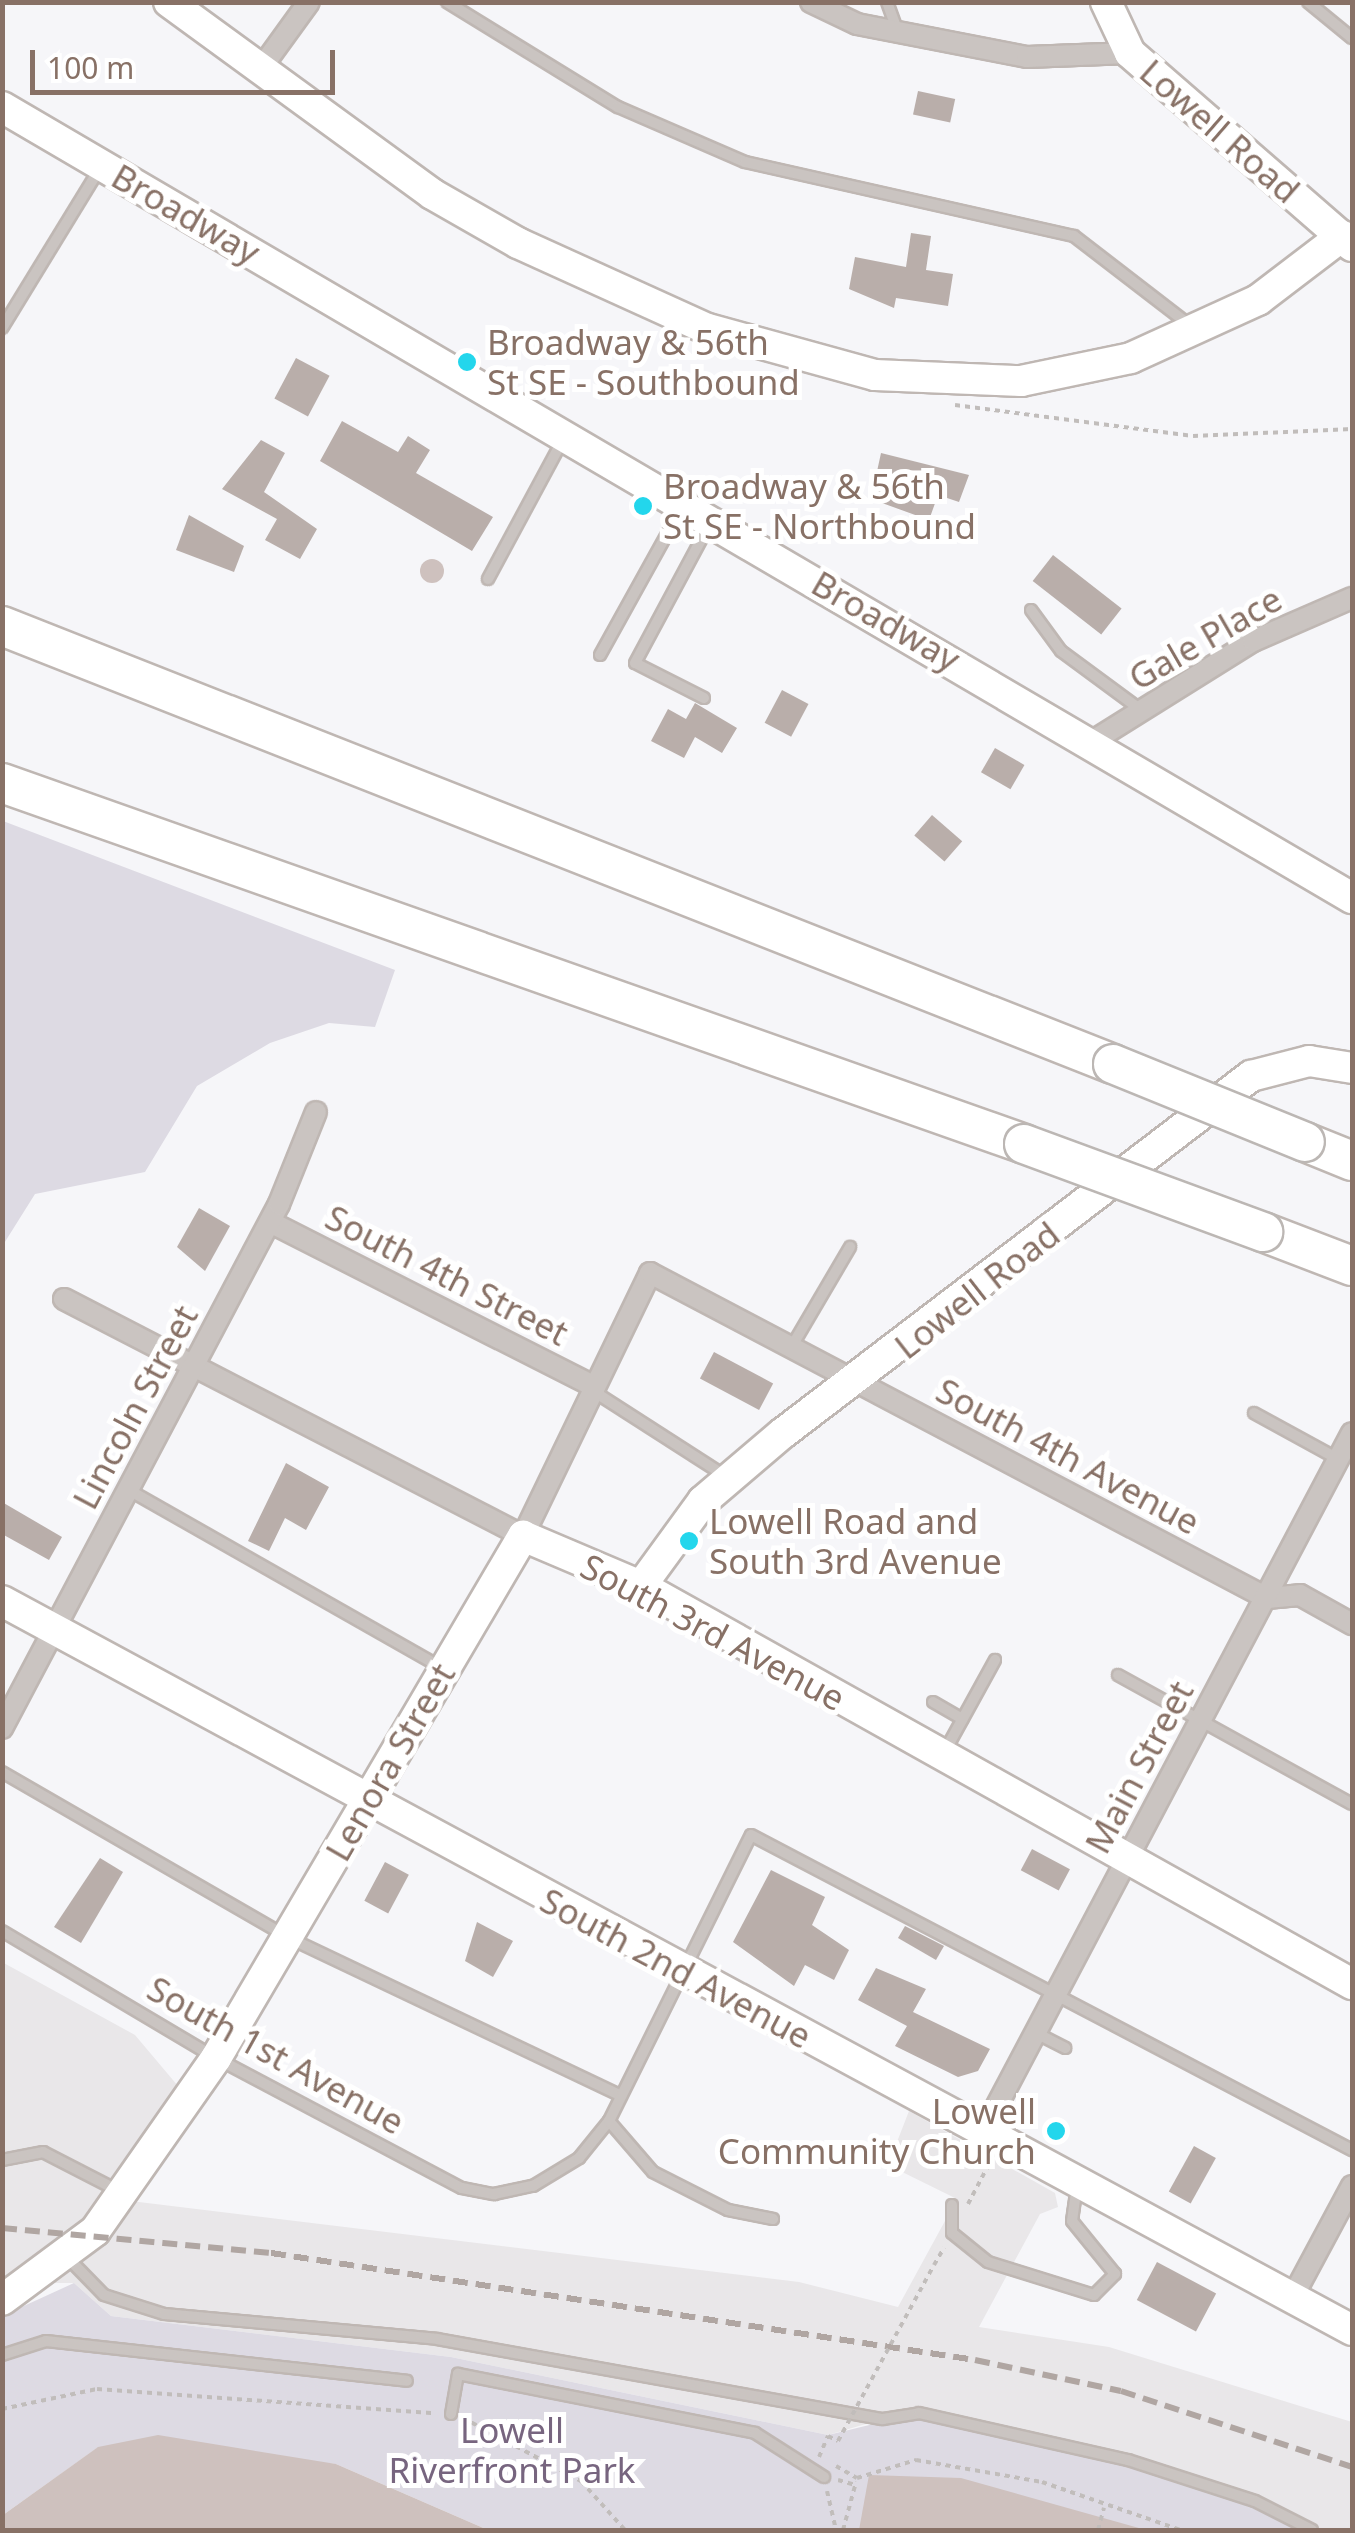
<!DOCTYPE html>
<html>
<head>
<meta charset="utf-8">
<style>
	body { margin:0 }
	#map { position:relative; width:1355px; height:2533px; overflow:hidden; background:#f6f6f9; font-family:"Noto Sans",sans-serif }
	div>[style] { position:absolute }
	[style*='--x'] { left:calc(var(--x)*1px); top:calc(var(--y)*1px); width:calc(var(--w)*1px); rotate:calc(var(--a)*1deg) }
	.built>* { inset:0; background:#e9e7e9 }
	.green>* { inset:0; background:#dddae3 }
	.water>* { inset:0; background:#cec1be }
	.round { border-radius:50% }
	.building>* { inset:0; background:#b9aeaa; transform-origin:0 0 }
	.path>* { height:4px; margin-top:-2px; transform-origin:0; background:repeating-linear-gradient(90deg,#c1bdbb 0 5px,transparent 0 10px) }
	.roads { filter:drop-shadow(2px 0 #bfb7b3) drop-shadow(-2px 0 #bfb7b3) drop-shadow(0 2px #bfb7b3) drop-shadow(0 -2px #bfb7b3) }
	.lane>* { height:10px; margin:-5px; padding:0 5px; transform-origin:5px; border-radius:5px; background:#cac4c1 }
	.street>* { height:20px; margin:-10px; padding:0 10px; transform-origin:10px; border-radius:10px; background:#cac4c1 }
	.secondary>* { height:30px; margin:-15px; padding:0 15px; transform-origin:15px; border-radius:15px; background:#fff }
	.highway>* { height:38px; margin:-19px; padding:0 19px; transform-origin:19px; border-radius:19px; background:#fff }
	.rail>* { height:6px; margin-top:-3px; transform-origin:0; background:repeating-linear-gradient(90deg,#b0a6a2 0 15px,transparent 0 23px) }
	.path-bridge>* { height:4px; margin-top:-2px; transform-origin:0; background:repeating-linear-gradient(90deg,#c1bdbb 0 5px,transparent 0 10px) }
	.bridges { filter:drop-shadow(2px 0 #bcb7b4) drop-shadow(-2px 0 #bcb7b4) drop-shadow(0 2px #bcb7b4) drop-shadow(0 -2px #bcb7b4) }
	.highway-bridge>* { height:38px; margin:-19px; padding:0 19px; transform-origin:19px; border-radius:19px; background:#fff }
	.dots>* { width:28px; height:28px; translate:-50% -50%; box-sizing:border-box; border:5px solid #fff; border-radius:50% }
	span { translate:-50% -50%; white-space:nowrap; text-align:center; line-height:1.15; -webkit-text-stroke:10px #fff; paint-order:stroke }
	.street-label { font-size:35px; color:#887166 }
	.poi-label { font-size:35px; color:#887166 }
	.left { translate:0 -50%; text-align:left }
	.right { translate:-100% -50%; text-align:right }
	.park-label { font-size:35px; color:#77657f }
	.frame { position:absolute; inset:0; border:5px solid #887166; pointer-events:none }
	.scale { position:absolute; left:30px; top:50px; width:305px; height:45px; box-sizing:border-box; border:5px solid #887166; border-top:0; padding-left:12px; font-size:30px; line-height:35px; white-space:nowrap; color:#887166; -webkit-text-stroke:8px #fff; paint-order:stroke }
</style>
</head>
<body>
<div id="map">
	<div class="built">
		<div style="clip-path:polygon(2px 1962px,135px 2035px,178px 2086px,106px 2198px,799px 2282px,898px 2307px,957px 2199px,888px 2165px,909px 2111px,1055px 2193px,1058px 2207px,1040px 2214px,979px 2327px,1109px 2347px,1352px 2422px,1352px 2530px,1312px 2530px,883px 2419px,828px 2435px,451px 2357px,111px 2316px,74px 2283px,3px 2283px)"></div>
	</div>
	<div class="green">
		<div style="clip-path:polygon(3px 821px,395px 970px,375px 1027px,329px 1023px,270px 1043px,197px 1086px,145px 1172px,35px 1194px,3px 1245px)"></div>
		<div style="clip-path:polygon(74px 2283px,111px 2316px,451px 2357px,828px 2435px,919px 2413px,1128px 2460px,1255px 2501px,1312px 2530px,488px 2530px,336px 2464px,97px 2448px,3px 2515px,2px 2316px)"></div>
	</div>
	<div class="water">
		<div class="round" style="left:420px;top:559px;width:24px;height:24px"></div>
		<div style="clip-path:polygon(158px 2435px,336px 2464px,488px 2530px,3px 2530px,3px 2515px,98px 2447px)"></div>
		<div style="clip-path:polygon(869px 2475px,961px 2478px,1146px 2530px,859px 2530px)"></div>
	</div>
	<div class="building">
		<div style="left:918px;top:91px;width:38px;height:24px;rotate:12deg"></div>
		<div style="clip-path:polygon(911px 233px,931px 236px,926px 270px,953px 274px,948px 306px,896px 298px,894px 308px,849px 289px,855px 257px,906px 267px)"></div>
		<div style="left:296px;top:358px;width:38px;height:46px;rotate:28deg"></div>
		<div style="clip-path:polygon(342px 421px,398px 452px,408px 436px,430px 450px,416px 473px,493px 517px,472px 551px,320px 461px)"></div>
		<div style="clip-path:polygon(261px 440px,285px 453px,264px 492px,317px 529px,300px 559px,265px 540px,277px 519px,222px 489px)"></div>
		<div style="clip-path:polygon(881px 453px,969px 475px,959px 502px,938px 495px,929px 520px,871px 499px)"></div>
		<div style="clip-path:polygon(189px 515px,244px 546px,234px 572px,176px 550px)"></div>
		<div style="left:1053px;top:555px;width:87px;height:33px;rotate:38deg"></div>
		<div style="left:782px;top:690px;width:30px;height:37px;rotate:28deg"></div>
		<div style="clip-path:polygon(695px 703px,737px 728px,722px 753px,695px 737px,684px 758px,651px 741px,668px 709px,686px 719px)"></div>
		<div style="left:995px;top:748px;width:34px;height:28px;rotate:30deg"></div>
		<div style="left:932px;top:815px;width:40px;height:27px;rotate:41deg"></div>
		<div style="clip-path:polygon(199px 1208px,230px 1226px,205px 1271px,177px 1247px)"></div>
		<div style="left:714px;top:1352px;width:67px;height:30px;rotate:28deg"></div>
		<div style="clip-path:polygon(286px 1463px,329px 1487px,306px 1530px,285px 1518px,269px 1551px,248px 1541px)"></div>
		<div style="clip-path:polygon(2px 1502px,62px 1537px,49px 1560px,2px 1534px)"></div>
		<div style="left:1032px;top:1849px;width:43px;height:24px;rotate:28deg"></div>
		<div style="clip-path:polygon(100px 1858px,123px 1872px,81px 1943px,54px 1927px)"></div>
		<div style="left:385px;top:1862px;width:27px;height:44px;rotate:28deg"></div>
		<div style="clip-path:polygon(771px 1870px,825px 1897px,812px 1925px,849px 1950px,834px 1980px,805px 1965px,794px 1986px,733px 1942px)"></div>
		<div style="clip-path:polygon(477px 1922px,513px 1941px,493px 1977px,465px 1961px)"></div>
		<div style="clip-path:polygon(905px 1926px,944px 1946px,936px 1960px,898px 1938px)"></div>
		<div style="clip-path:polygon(876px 1968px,926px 1989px,913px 2012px,990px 2049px,978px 2071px,958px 2077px,895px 2046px,907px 2026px,858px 2000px)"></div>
		<div style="left:1194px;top:2146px;width:25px;height:52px;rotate:29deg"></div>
		<div style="left:1157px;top:2262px;width:67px;height:43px;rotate:28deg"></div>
	</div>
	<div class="path">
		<div style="--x:955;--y:405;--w:240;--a:7.4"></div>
		<div style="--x:1193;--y:436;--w:159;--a:-2.5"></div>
		<div style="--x:968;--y:2204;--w:45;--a:-62.3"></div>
		<div style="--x:934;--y:2265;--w:20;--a:-60"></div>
		<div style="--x:2;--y:2409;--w:97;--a:-11.9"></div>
		<div style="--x:97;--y:2389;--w:338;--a:4.1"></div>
		<div style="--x:463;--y:2418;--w:134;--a:28.1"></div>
		<div style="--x:581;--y:2481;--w:66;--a:48.1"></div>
		<div style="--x:819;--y:2457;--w:23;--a:-67"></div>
		<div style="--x:836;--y:2466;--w:24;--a:30"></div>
		<div style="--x:857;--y:2478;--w:62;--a:-17"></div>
		<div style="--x:916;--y:2460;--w:128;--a:9.9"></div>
		<div style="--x:1042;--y:2482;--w:147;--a:19.1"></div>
		<div style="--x:838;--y:2480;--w:18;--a:16"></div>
		<div style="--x:827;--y:2491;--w:40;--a:77"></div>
		<div style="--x:843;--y:2530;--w:50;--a:-74.8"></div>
		<div style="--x:1098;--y:2530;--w:23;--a:-75"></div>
	</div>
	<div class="roads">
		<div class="lane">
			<div style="--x:447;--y:2;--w:201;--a:31.6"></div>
			<div style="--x:618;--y:107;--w:138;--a:23.4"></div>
			<div style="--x:745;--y:162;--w:337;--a:12.7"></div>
			<div style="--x:1074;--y:236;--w:148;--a:37.6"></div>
			<div style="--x:887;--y:2;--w:30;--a:70"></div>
			<div style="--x:1308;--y:2;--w:57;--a:39.3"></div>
			<div style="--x:2;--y:328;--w:185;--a:-58.5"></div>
			<div style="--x:488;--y:579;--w:158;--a:-61.7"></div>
			<div style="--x:1031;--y:610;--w:51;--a:53.8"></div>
			<div style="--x:1061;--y:651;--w:99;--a:36.4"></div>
			<div style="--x:600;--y:655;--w:167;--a:-61"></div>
			<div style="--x:704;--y:698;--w:77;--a:-153.1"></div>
			<div style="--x:635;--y:663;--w:157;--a:-61.8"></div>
			<div style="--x:792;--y:1346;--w:115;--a:-59.6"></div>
			<div style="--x:593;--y:1391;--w:159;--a:32.7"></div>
			<div style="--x:1254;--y:1413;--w:96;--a:28.7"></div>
			<div style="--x:129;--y:1490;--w:358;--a:29.6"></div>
			<div style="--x:1118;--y:1675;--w:267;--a:28.9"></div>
			<div style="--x:933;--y:1702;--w:34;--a:30"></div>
			<div style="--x:945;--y:1751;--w:104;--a:-61.2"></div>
			<div style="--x:2;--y:1772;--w:332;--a:30"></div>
			<div style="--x:289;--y:1938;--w:365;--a:25.4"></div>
			<div style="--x:2;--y:1931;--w:249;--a:30.7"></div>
			<div style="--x:216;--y:2058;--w:278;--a:27.9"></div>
			<div style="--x:462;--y:2188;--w:33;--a:11"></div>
			<div style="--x:494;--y:2194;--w:40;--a:-12"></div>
			<div style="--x:533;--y:2186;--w:54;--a:-31.3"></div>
			<div style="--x:579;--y:2158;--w:48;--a:-51"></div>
			<div style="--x:609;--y:2121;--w:319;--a:-63.6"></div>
			<div style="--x:751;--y:1835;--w:679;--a:27.66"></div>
			<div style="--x:1036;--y:2033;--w:33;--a:27"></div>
			<div style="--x:609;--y:2121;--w:67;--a:49.2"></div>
			<div style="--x:653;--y:2172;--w:84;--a:26.9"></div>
			<div style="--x:728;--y:2210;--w:46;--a:11.3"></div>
			<div style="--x:2;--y:2160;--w:42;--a:-11"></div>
			<div style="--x:43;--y:2152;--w:83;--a:27.2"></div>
			<div style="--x:952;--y:2205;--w:28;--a:90"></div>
			<div style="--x:952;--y:2233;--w:46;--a:38.9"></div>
			<div style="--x:988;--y:2262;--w:111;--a:17.3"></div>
			<div style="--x:1094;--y:2295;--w:30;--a:-45"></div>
			<div style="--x:1115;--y:2274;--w:68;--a:-129.1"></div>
			<div style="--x:1072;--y:2221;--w:37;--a:-82"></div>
			<div style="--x:66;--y:2256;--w:54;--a:45.7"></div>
			<div style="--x:104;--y:2295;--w:63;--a:17.6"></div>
			<div style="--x:164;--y:2314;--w:274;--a:5.2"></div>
			<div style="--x:437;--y:2339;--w:453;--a:10.2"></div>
			<div style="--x:883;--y:2419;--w:36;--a:-9"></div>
			<div style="--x:919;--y:2413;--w:214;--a:12.7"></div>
			<div style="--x:1128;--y:2460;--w:133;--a:17.9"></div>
			<div style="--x:1255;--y:2501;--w:64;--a:27"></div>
			<div style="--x:2;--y:2355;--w:46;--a:-17.7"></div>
			<div style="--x:46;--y:2341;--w:363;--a:6.3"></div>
			<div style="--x:451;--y:2414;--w:41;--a:-80.1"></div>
			<div style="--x:458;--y:2374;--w:303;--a:11.2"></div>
			<div style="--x:755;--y:2433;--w:82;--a:32.5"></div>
		</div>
		<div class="street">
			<div style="--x:811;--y:2;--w:51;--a:25.6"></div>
			<div style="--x:857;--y:24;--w:173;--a:11"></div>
			<div style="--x:1027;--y:57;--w:103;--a:-2.2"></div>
			<div style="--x:259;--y:71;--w:85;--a:-54.1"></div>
			<div style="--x:1093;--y:741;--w:189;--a:-32"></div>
			<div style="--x:1253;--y:641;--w:108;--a:-23.5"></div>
			<div style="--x:270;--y:1222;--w:364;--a:26.9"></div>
			<div style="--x:64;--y:1299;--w:517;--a:27.31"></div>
			<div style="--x:523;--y:1536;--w:292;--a:-64.2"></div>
			<div style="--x:650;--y:1273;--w:697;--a:27.78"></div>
			<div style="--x:1267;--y:1598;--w:33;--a:-5"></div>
			<div style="--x:1300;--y:1595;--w:60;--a:29.1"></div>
			<div style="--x:2;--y:1728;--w:593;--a:-62.14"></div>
			<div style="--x:279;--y:1204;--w:99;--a:-68.1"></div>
			<div style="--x:983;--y:2132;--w:790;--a:-62.17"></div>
			<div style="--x:1292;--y:2298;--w:127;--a:-61.8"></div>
		</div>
		<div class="secondary">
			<div style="--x:169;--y:2;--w:326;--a:36.1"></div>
			<div style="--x:432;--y:194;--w:99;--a:29.7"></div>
			<div style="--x:518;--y:243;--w:209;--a:24.4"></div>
			<div style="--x:708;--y:329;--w:173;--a:15.4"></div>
			<div style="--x:875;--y:375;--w:146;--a:2.4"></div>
			<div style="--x:1021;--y:381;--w:112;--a:-11.8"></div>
			<div style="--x:1131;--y:358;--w:140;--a:-24.5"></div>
			<div style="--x:1258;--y:300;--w:106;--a:-37.3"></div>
			<div style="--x:1106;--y:2;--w:56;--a:64.8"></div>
			<div style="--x:1130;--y:53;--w:294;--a:41"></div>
			<div style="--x:2;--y:107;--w:1565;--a:30.37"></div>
			<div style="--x:641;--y:1586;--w:105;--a:-53.9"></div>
			<div style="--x:703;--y:1501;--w:105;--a:-40.4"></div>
			<div style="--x:783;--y:1433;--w:589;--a:-37.34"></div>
			<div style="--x:1251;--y:1076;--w:60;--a:-14.5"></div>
			<div style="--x:1309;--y:1061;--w:44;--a:9.2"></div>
			<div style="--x:2;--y:1601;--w:1534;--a:28.37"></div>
			<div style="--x:2;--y:2300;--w:116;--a:-36.6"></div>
			<div style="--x:95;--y:2231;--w:211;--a:-55"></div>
			<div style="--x:216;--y:2058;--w:606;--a:-59.54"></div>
			<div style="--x:523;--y:1536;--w:128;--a:23"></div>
			<div style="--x:641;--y:1586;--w:815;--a:29.24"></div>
		</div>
		<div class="highway">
			<div style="--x:2;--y:626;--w:1194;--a:21.52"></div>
			<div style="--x:2;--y:783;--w:1084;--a:19.45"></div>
			<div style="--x:1305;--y:1142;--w:51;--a:22"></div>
			<div style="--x:1263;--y:1232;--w:95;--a:20.9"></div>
		</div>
	</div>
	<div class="rail">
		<div style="--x:2;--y:2228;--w:270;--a:5.3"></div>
		<div style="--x:271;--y:2253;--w:712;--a:8.64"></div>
		<div style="--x:975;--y:2360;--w:149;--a:12"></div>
		<div style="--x:1121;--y:2391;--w:243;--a:18.2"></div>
	</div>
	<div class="path-bridge">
		<div style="--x:828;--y:2436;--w:11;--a:27"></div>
		<div style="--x:838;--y:2441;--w:200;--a:-61.4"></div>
	</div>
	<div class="bridges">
		<div class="highway-bridge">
			<div style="--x:1113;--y:1064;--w:207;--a:22.1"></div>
			<div style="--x:1024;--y:1144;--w:255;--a:20.2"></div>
		</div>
	</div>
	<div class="dots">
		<div style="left:467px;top:362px;background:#23d6ec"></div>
		<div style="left:643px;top:506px;background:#23d6ec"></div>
		<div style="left:689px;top:1541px;background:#23d6ec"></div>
		<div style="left:1056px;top:2131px;background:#23d6ec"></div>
	</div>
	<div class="street-label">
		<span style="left:1220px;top:131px;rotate:41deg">Lowell Road</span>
		<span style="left:186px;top:214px;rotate:30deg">Broadway</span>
		<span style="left:886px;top:621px;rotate:30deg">Broadway</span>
		<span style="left:1205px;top:638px;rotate:-30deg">Gale Place</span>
		<span style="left:447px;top:1275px;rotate:27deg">South 4th Street</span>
		<span style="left:977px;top:1290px;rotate:-38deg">Lowell Road</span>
		<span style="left:135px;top:1407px;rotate:-62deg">Lincoln Street</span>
		<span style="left:1068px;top:1456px;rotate:28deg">South 4th Avenue</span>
		<span style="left:713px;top:1632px;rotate:28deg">South 3rd Avenue</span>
		<span style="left:390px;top:1762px;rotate:-60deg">Lenora Street</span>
		<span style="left:1139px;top:1767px;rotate:-62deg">Main Street</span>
		<span style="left:676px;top:1968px;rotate:28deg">South 2nd Avenue</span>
		<span style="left:276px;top:2055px;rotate:29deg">South 1st Avenue</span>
	</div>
	<div class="poi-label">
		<span class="left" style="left:487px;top:362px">Broadway &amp; 56th<br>St SE - Southbound</span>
		<span class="left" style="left:663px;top:506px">Broadway &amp; 56th<br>St SE - Northbound</span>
		<span class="left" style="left:709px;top:1541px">Lowell Road and<br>South 3rd Avenue</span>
		<span class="right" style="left:1036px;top:2131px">Lowell<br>Community Church</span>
	</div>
	<div class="park-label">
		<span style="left:512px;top:2450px">Lowell<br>Riverfront Park</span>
	</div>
	<div class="frame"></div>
	<div class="scale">100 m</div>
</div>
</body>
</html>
